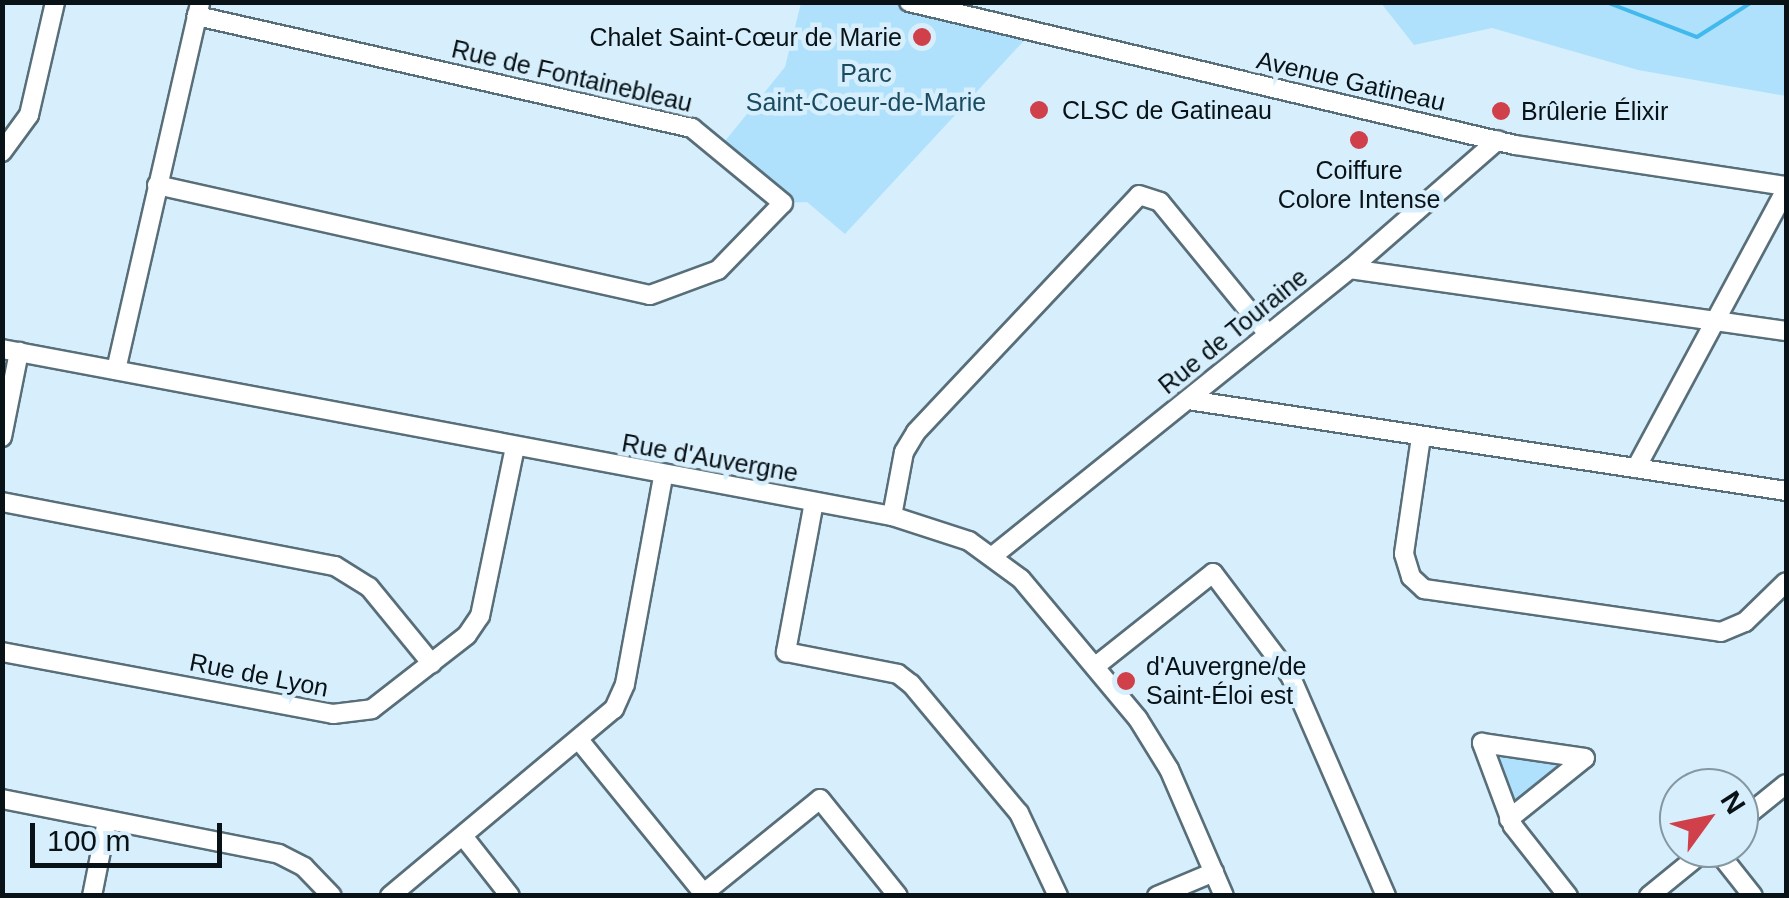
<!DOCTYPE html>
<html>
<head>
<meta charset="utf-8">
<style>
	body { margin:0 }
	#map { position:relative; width:1789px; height:898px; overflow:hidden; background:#d7effc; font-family:Helvetica,sans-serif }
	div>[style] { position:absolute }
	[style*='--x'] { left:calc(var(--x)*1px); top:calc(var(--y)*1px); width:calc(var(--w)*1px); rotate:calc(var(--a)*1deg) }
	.green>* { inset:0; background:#afe1fc }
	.stream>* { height:4px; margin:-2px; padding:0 2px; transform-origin:2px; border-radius:2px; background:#42b9ec }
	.roads { filter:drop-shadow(2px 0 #586e79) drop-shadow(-2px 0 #586e79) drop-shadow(0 2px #586e79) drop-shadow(0 -2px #586e79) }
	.minor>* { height:18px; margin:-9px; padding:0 9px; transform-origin:9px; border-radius:9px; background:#fff }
	.dots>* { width:28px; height:28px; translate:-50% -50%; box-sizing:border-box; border:5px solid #d7effc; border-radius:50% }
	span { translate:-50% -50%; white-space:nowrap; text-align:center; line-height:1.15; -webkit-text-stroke:9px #d7effc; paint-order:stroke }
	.poi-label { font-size:25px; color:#091216 }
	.right { translate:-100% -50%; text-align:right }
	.left { translate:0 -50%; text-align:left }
	.park-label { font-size:25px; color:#1b4b61 }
	.street-label { font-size:25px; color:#091216 }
	.frame { position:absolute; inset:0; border:5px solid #091216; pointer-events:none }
	.north { position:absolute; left:1659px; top:768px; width:100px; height:100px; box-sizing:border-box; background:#d7effc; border:2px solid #8597a0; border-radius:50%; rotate:57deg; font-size:28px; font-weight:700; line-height:40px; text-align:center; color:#091216 }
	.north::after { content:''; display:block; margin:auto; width:35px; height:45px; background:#d0404a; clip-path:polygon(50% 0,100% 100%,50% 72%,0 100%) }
	.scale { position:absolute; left:30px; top:823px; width:192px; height:45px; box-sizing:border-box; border:5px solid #091216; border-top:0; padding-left:12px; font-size:30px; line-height:35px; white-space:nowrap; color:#091216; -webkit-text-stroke:8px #d7effc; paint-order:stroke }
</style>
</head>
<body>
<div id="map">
	<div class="green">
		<div style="clip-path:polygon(801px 3px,909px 3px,1032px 32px,845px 234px,807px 202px,783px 203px,721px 146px,785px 67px)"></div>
		<div style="clip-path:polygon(1381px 3px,1786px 3px,1786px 96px,1638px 70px,1492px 28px,1414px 45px)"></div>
		<div style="clip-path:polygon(1482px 743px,1585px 758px,1509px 819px)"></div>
	</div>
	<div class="stream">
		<div style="--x:1606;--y:2;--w:97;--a:21"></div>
		<div style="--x:1697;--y:37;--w:65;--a:-32.5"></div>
	</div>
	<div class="roads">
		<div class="minor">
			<div style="--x:909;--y:2;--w:623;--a:13.28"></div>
			<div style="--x:1515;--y:145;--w:274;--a:8.6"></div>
			<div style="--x:2;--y:152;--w:46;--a:-53.9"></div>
			<div style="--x:29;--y:115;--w:116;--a:-77"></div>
			<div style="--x:157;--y:185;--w:505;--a:12.58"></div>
			<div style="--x:650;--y:295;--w:72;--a:-20.2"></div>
			<div style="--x:718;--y:270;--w:93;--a:-45.9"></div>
			<div style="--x:783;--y:203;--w:118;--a:-140.5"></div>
			<div style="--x:692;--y:128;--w:508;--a:-167.25"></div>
			<div style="--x:1350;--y:269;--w:440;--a:8.1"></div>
			<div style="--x:2;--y:349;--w:906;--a:10.63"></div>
			<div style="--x:892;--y:516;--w:81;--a:18"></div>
			<div style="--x:969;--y:541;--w:64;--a:36.2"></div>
			<div style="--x:1021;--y:579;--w:182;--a:50.1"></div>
			<div style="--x:1138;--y:719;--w:59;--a:58.2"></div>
			<div style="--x:1169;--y:769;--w:138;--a:66.6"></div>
			<div style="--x:116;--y:370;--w:377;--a:-77.1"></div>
			<div style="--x:1188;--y:400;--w:605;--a:8.65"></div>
			<div style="--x:2;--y:437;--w:87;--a:-78.7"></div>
			<div style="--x:1421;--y:437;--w:118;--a:98.3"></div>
			<div style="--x:1404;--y:554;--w:24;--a:73"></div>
			<div style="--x:1411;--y:577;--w:18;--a:43"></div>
			<div style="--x:1424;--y:589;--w:300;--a:8.2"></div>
			<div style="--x:1721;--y:632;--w:26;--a:-23"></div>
			<div style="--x:1745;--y:622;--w:57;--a:-44.3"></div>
			<div style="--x:1636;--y:468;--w:317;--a:-61.7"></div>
			<div style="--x:2;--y:502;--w:339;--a:10.9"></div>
			<div style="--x:335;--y:566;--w:40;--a:32"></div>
			<div style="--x:369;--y:587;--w:99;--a:50.7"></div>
			<div style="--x:814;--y:502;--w:153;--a:100.6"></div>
			<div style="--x:786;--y:652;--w:114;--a:11.1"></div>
			<div style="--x:898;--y:674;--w:16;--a:38"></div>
			<div style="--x:911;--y:684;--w:168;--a:50.1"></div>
			<div style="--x:1019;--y:813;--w:92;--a:64.8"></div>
			<div style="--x:892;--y:516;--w:65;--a:-79.4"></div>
			<div style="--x:904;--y:452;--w:23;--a:-59"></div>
			<div style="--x:916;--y:432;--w:325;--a:-46.7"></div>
			<div style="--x:1139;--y:195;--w:22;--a:18"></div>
			<div style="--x:1160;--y:202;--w:171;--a:50.7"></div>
			<div style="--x:994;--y:555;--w:457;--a:-38.8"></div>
			<div style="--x:1350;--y:269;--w:196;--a:-41.1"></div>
			<div style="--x:2;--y:652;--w:337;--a:10.6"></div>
			<div style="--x:333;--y:714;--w:39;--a:-7"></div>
			<div style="--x:372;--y:709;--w:120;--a:-37.9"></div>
			<div style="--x:467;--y:635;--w:23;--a:-56"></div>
			<div style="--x:480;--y:616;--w:173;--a:-78.3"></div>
			<div style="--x:1097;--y:665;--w:148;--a:-38.4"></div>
			<div style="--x:1213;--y:573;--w:128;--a:53"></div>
			<div style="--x:1290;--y:675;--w:241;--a:66.5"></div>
			<div style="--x:579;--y:740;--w:201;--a:50.9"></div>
			<div style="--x:2;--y:799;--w:282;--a:11.2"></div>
			<div style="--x:279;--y:854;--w:28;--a:27"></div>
			<div style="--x:304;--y:867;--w:40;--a:46"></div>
			<div style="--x:1509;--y:819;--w:97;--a:-38.8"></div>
			<div style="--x:1739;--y:822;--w:60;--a:-39"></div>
			<div style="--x:463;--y:836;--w:76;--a:51.9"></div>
			<div style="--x:1715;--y:848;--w:61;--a:51.6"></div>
			<div style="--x:704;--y:893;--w:149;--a:-39"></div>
			<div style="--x:820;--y:799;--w:124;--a:51.2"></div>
			<div style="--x:92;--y:896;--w:76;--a:-78.7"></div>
			<div style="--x:390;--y:896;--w:292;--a:-39.9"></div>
			<div style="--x:614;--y:709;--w:27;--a:-66"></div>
			<div style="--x:625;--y:684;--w:211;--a:-79.6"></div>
			<div style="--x:1157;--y:896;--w:62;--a:-22.8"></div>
			<div style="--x:1568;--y:896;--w:89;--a:-128.2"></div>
			<div style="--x:1513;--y:826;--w:89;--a:-110.5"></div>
			<div style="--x:1482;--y:743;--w:104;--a:8.3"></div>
			<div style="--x:1649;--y:896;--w:76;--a:-39.1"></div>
		</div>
	</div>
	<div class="dots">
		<div style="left:922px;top:37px;background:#d0404a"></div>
		<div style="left:1039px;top:110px;background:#d0404a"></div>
		<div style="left:1501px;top:111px;background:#d0404a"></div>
		<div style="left:1359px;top:140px;background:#d0404a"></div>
		<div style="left:1126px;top:681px;background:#d0404a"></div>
	</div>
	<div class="poi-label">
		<span class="right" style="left:902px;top:37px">Chalet Saint-Cœur de Marie</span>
		<span class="left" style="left:1062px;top:110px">CLSC de Gatineau</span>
		<span class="left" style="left:1521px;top:111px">Brûlerie Élixir</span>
		<span style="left:1359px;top:185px">Coiffure<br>Colore Intense</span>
		<span class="left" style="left:1146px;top:681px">d'Auvergne/de<br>Saint-Éloi est</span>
	</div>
	<div class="park-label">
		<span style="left:866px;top:88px">Parc<br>Saint-Coeur-de-Marie</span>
	</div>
	<div class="street-label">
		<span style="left:572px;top:76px;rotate:13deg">Rue de Fontainebleau</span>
		<span style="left:1351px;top:81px;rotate:13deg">Avenue Gatineau</span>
		<span style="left:1233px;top:331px;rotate:-39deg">Rue de Touraine</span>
		<span style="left:710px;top:458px;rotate:10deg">Rue d'Auvergne</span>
		<span style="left:259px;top:675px;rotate:11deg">Rue de Lyon</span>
	</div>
	<div class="frame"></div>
	<div class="north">N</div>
	<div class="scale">100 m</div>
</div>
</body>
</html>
